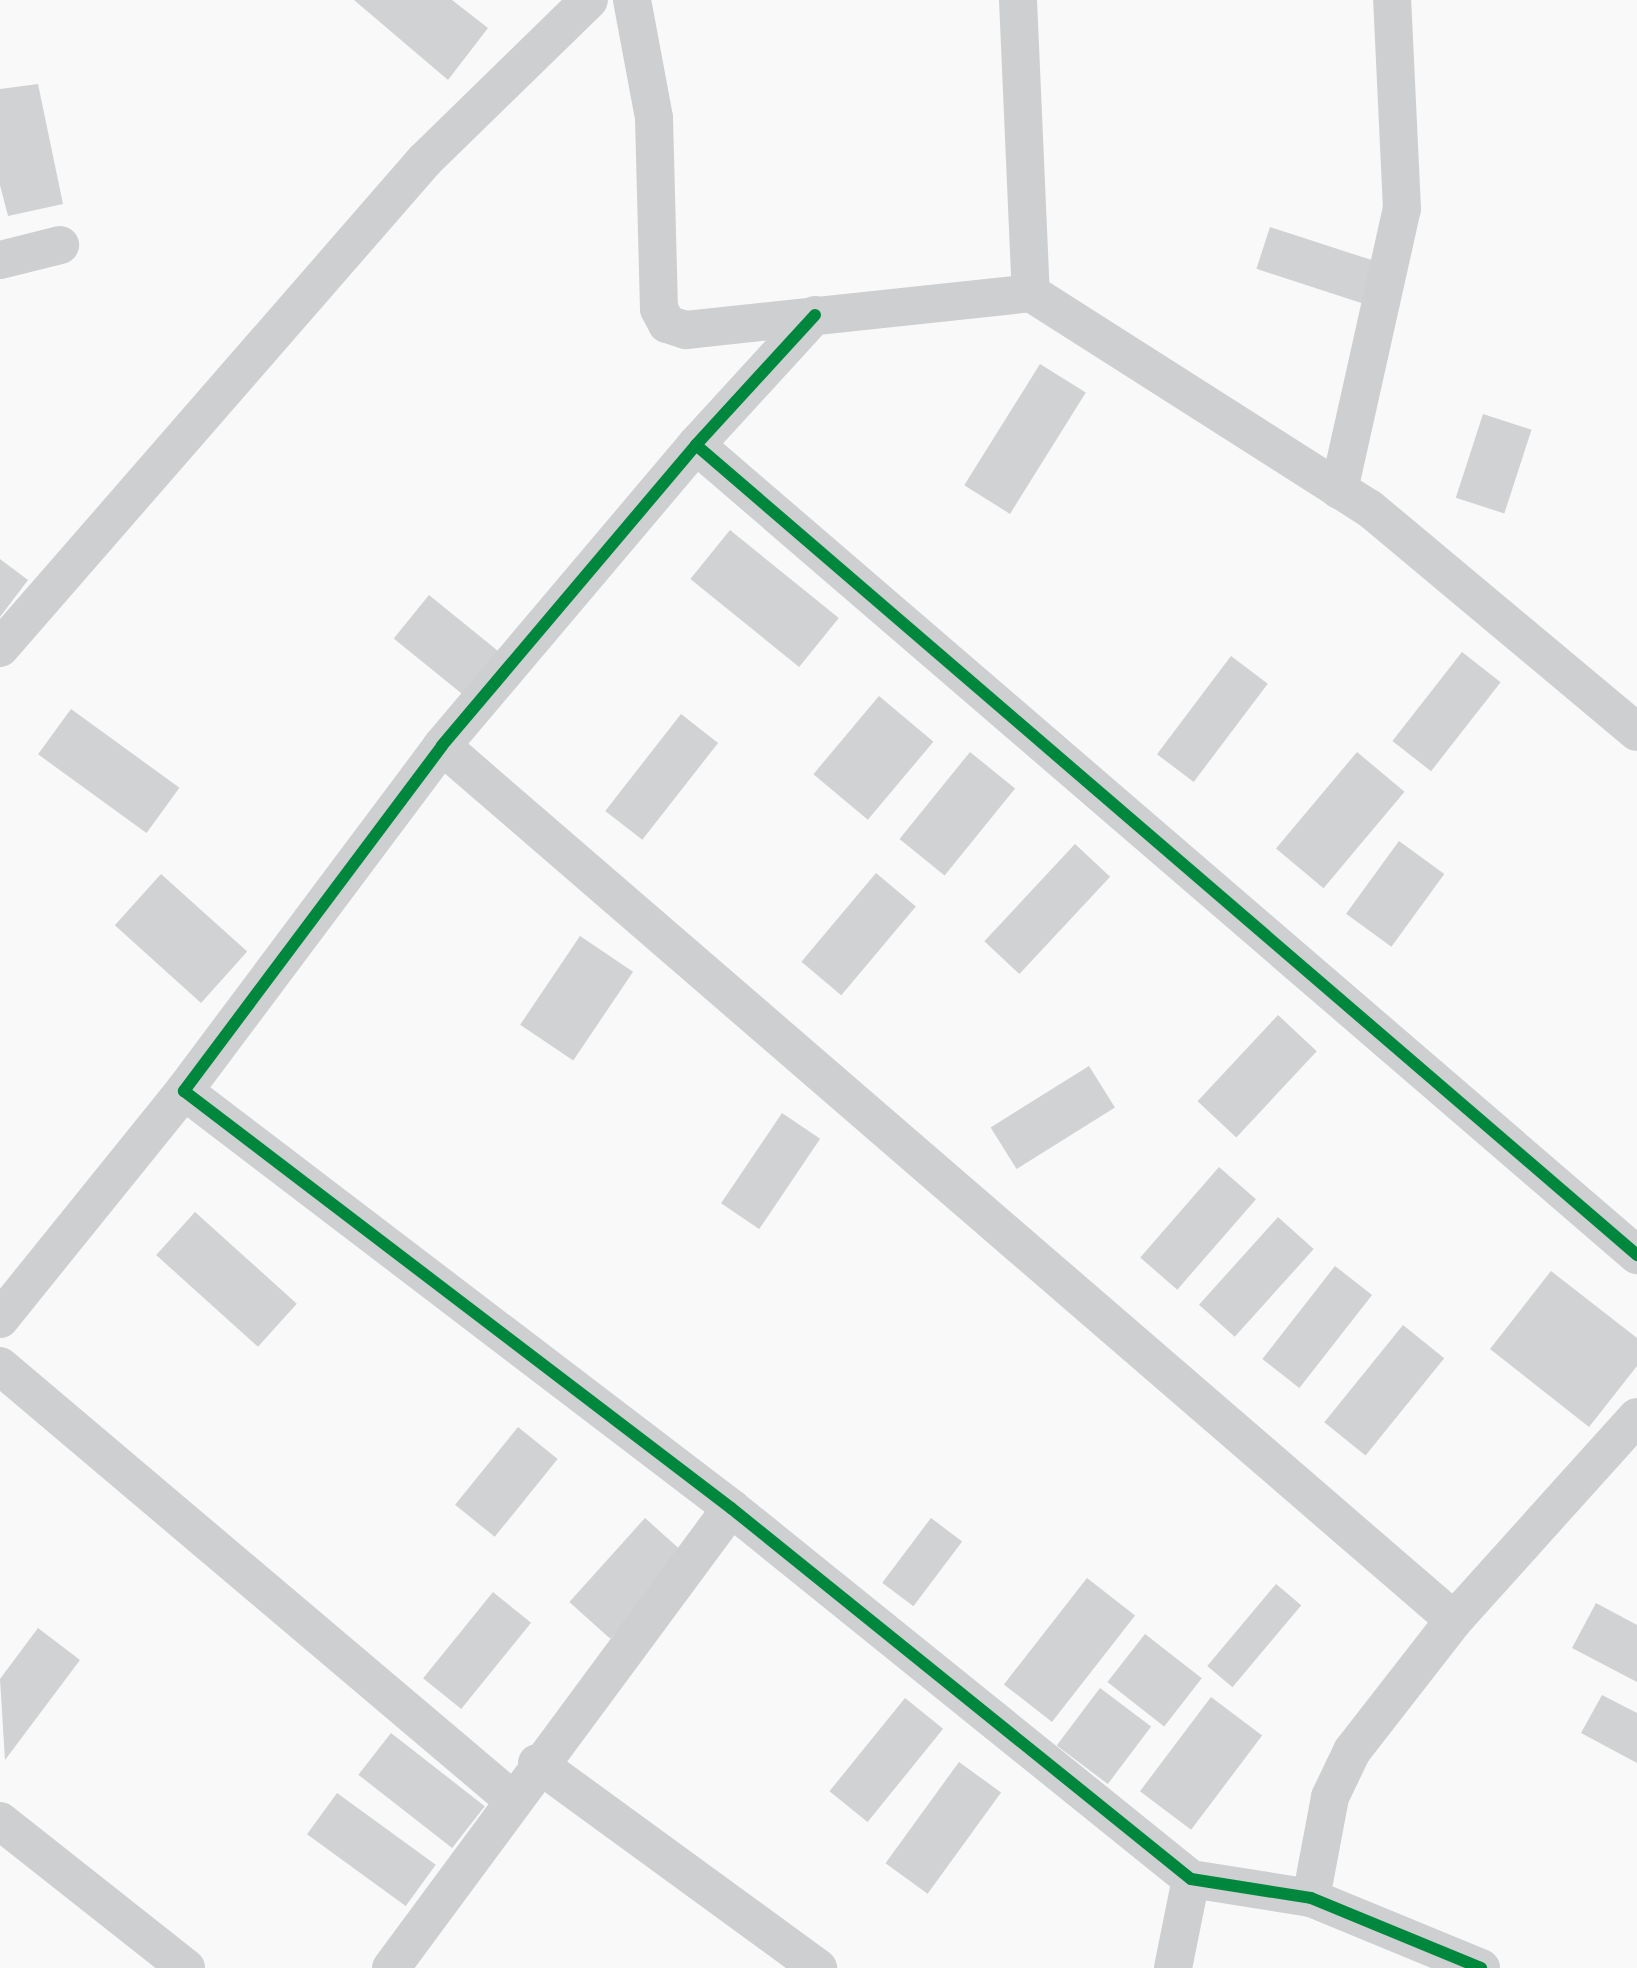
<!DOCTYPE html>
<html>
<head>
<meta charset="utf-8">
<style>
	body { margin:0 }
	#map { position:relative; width:1637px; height:1968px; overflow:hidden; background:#f9f9f9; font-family:Inter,sans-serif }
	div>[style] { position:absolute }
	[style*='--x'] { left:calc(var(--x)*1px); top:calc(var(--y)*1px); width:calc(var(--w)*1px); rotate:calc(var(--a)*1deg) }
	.building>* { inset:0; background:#d0d2d3; transform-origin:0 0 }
	.minor>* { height:38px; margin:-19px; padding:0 19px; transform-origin:19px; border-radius:19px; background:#cecfd0 }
	.cycleway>* { height:12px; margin:-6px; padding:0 6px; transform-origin:6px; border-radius:6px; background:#00873e }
	span { translate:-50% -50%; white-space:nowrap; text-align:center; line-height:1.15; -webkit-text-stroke:10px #fff; paint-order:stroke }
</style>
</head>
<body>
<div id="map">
	<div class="building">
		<div style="clip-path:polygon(354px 0,452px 0,488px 28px,448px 80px)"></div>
		<div style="clip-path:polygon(38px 84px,63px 204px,8px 216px,0 185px,0 89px)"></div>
		<div style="left:1270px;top:227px;width:116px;height:44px;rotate:18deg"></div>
		<div style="left:1040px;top:364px;width:54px;height:143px;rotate:32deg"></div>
		<div style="left:1483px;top:414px;width:51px;height:88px;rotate:18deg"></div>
		<div style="left:730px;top:530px;width:140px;height:63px;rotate:39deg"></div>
		<div style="clip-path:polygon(0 559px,28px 580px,0 617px)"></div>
		<div style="left:429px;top:595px;width:90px;height:56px;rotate:39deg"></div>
		<div style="left:1462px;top:652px;width:49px;height:113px;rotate:38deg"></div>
		<div style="left:1231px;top:656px;width:46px;height:123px;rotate:37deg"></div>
		<div style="left:879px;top:696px;width:71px;height:102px;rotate:40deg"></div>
		<div style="left:71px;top:709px;width:134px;height:56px;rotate:36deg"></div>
		<div style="left:681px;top:714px;width:47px;height:123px;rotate:38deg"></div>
		<div style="left:970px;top:752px;width:58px;height:112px;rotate:39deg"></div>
		<div style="left:1357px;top:752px;width:62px;height:126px;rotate:40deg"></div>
		<div style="left:1399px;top:841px;width:56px;height:90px;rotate:36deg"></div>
		<div style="left:1075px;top:844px;width:48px;height:133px;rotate:43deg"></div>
		<div style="left:876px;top:873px;width:52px;height:116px;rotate:40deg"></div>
		<div style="left:161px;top:874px;width:116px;height:69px;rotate:42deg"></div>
		<div style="left:580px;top:936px;width:64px;height:107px;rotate:34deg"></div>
		<div style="left:1278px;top:1015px;width:53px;height:118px;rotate:43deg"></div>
		<div style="left:1089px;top:1066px;width:49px;height:116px;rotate:58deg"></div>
		<div style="left:782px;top:1113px;width:46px;height:109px;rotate:34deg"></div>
		<div style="left:1219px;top:1167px;width:49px;height:120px;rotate:41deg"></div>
		<div style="left:195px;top:1212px;width:137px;height:58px;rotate:42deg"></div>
		<div style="left:1278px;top:1217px;width:48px;height:118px;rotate:42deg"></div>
		<div style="left:1335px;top:1266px;width:47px;height:118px;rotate:38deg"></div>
		<div style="clip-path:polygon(1551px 1271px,1637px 1338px,1637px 1366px,1589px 1427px,1490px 1349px)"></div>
		<div style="left:1403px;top:1325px;width:53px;height:125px;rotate:39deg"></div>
		<div style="left:518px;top:1427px;width:51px;height:100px;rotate:39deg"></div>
		<div style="left:645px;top:1518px;width:55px;height:113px;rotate:42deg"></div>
		<div style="left:931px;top:1518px;width:39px;height:81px;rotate:37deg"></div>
		<div style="left:1087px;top:1578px;width:61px;height:135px;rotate:38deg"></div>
		<div style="left:1276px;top:1584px;width:33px;height:107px;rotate:40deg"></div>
		<div style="left:493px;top:1592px;width:49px;height:111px;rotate:39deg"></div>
		<div style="clip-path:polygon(1596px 1603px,1637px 1625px,1637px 1682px,1572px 1648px)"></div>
		<div style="clip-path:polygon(38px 1628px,80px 1660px,5px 1760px,0 1679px)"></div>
		<div style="left:1145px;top:1634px;width:72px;height:61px;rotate:38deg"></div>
		<div style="left:1100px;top:1688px;width:64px;height:72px;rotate:37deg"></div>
		<div style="clip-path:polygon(1602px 1695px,1637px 1713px,1637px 1763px,1581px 1733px)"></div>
		<div style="left:1211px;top:1697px;width:64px;height:118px;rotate:37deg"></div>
		<div style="left:905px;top:1698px;width:49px;height:120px;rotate:39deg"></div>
		<div style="left:391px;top:1733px;width:119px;height:53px;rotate:38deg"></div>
		<div style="left:959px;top:1762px;width:52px;height:125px;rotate:36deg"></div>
		<div style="left:337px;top:1793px;width:122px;height:51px;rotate:36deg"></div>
	</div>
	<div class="minor">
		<div style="--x:632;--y:0;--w:120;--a:79.4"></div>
		<div style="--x:654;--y:118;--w:191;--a:88.5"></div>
		<div style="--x:659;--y:309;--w:17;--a:62"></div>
		<div style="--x:667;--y:324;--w:20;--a:18"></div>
		<div style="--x:686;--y:330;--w:347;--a:-6.1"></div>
		<div style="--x:1018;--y:0;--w:293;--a:87.5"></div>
		<div style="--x:1031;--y:293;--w:401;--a:32.5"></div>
		<div style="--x:1369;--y:508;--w:349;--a:39.9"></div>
		<div style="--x:0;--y:260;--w:62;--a:-14"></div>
		<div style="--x:815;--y:315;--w:176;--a:132.5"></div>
		<div style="--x:696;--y:445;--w:1242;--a:40.72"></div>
		<div style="--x:696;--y:445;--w:394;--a:130.2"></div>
		<div style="--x:442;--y:746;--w:431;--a:126.8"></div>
		<div style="--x:184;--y:1091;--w:688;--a:37.32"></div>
		<div style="--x:731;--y:1508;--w:591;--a:38.89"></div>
		<div style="--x:1191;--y:1879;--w:121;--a:9"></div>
		<div style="--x:1311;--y:1898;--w:184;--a:22.4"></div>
		<div style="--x:1339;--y:490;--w:288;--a:-77.4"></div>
		<div style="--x:1402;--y:209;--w:209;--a:-92.7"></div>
		<div style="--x:0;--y:648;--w:647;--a:-48.95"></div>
		<div style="--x:425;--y:160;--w:229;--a:-44.3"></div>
		<div style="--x:442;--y:746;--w:1337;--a:40.82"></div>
		<div style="--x:0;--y:1319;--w:293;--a:-51.1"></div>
		<div style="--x:0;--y:1366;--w:673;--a:40.24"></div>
		<div style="--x:537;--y:1763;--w:348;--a:36.1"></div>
		<div style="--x:0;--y:1821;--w:237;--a:38.3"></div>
		<div style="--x:1311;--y:1898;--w:103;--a:-79.3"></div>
		<div style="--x:1330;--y:1797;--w:51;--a:-64.4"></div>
		<div style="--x:1352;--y:1751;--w:166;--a:-52.1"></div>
		<div style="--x:1454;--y:1620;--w:273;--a:-48"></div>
		<div style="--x:391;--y:1968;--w:572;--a:-53.53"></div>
		<div style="--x:1173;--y:1968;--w:91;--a:-78.6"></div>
	</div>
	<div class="cycleway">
		<div style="--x:815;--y:315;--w:176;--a:132.5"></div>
		<div style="--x:696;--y:445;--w:1242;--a:40.72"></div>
		<div style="--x:696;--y:445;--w:394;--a:130.2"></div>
		<div style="--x:442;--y:746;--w:431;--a:126.8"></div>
		<div style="--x:184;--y:1091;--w:688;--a:37.32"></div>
		<div style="--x:731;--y:1508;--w:591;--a:38.89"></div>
		<div style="--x:1191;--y:1879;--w:121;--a:9"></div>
		<div style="--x:1311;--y:1898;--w:184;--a:22.4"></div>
	</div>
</div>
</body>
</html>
